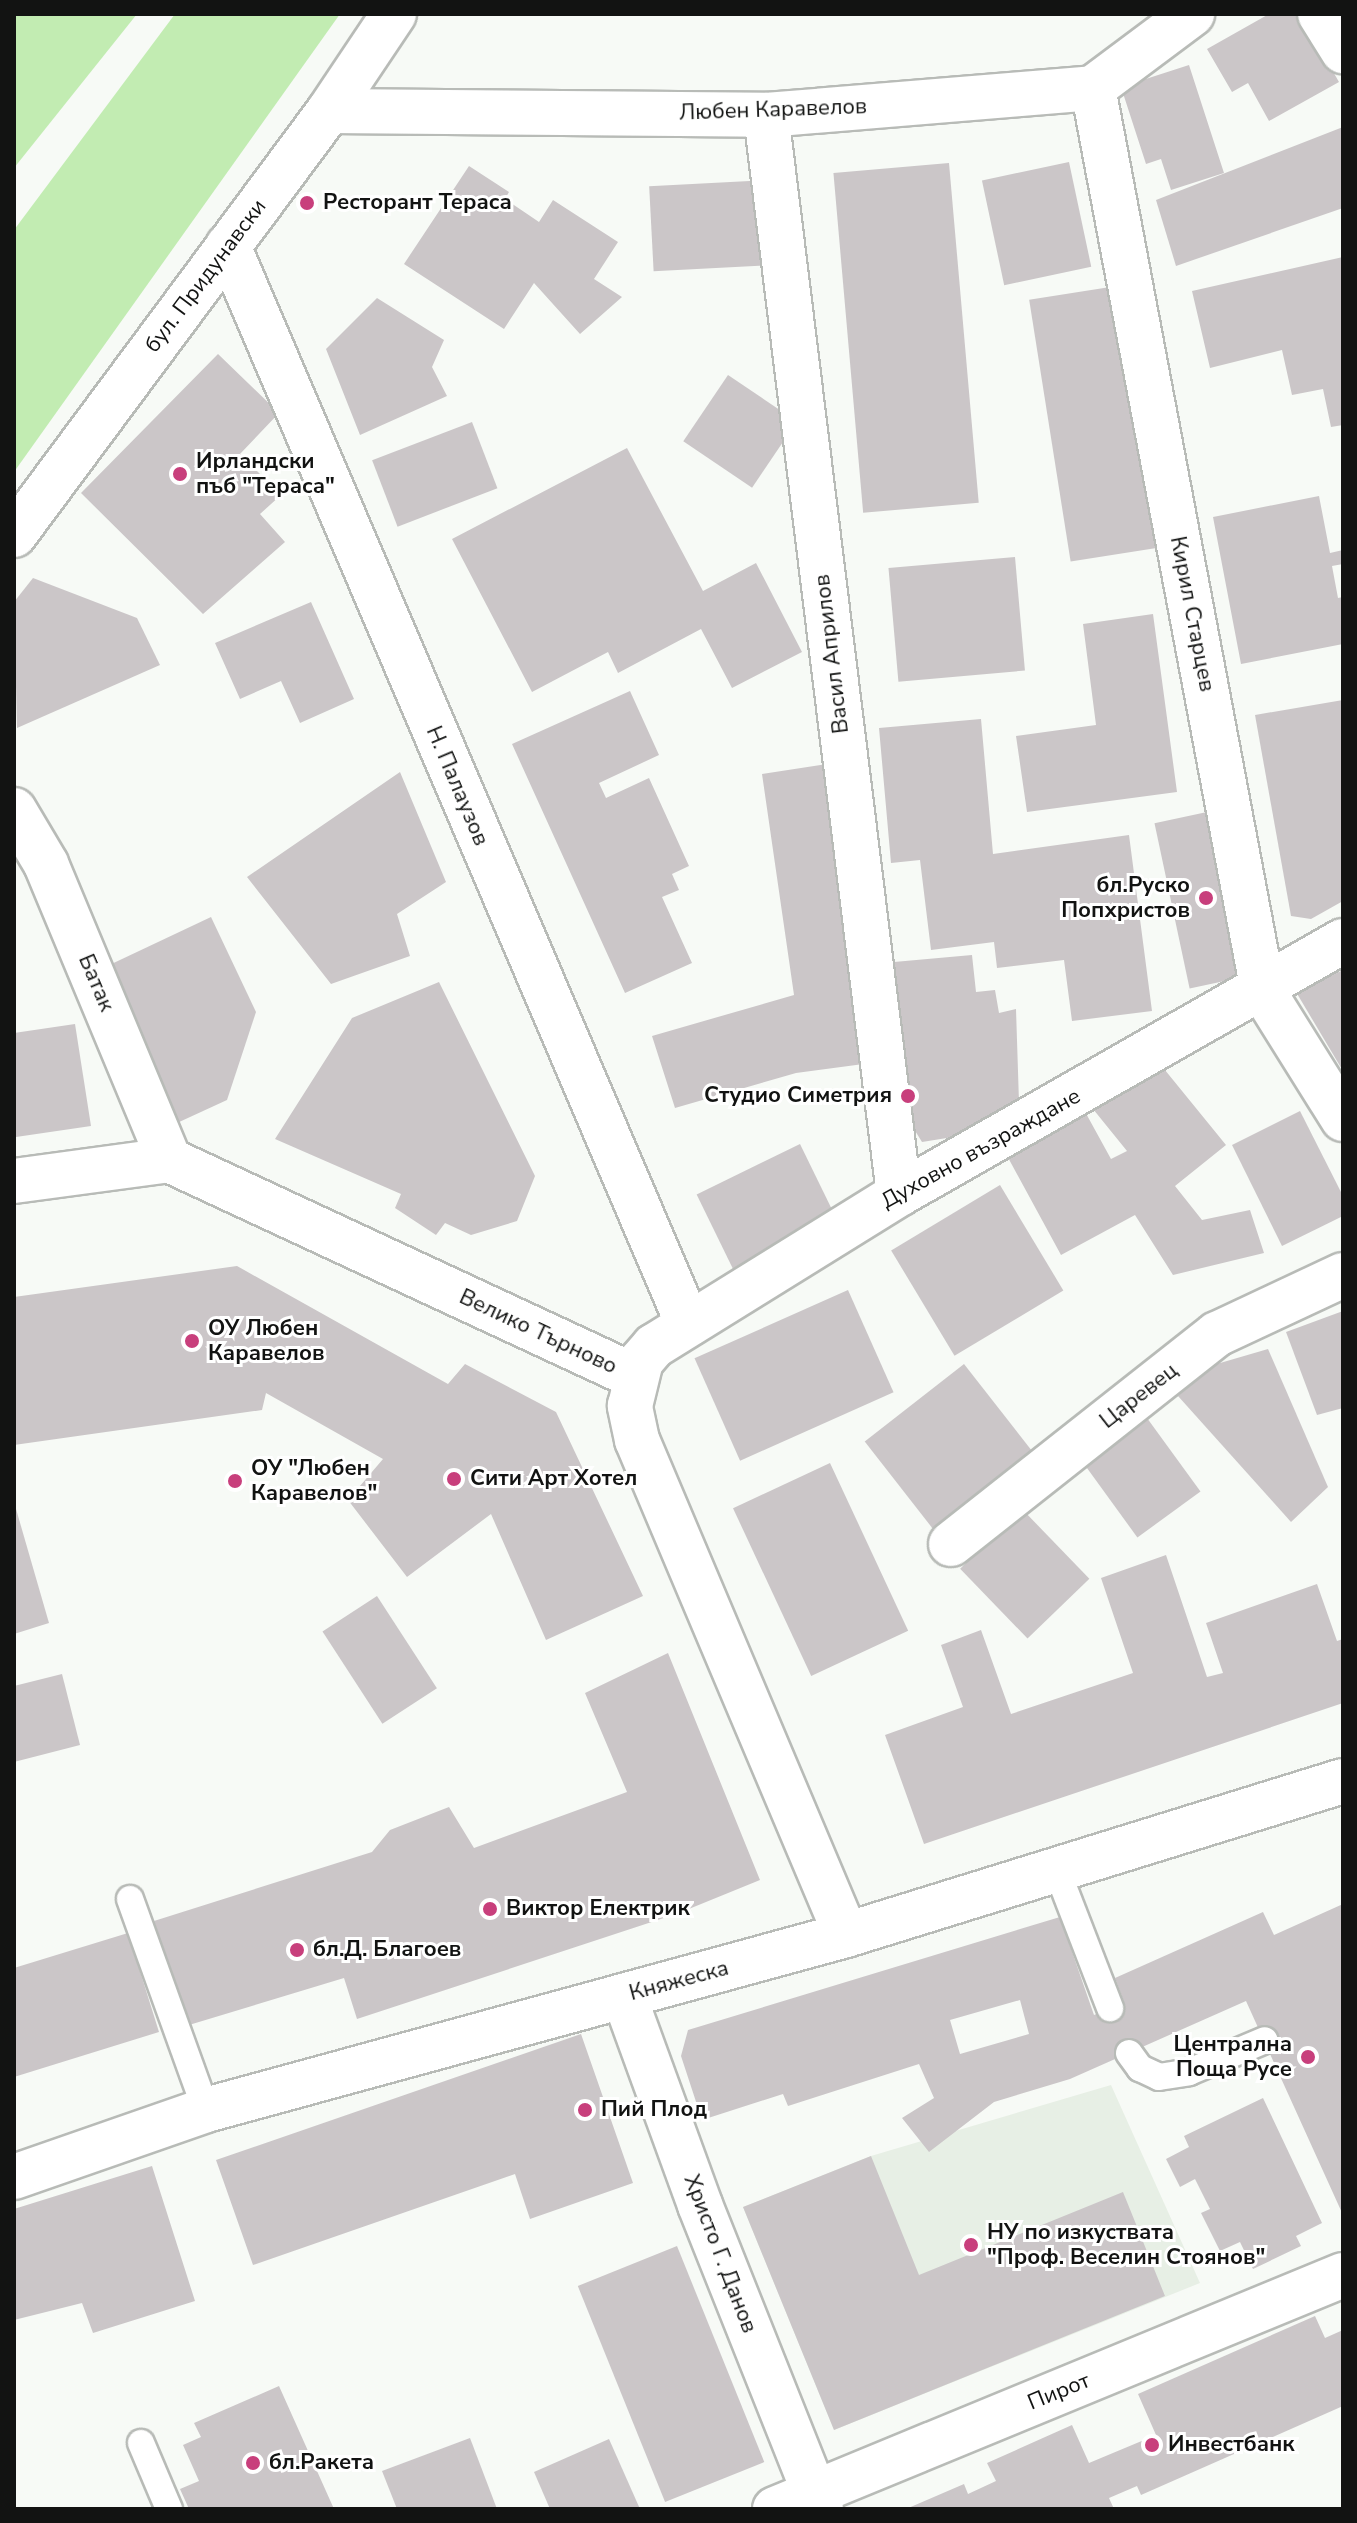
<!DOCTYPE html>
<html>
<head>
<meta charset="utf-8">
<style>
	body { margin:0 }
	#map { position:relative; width:1357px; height:2523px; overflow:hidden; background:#f7faf6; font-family:"Nunito Sans",sans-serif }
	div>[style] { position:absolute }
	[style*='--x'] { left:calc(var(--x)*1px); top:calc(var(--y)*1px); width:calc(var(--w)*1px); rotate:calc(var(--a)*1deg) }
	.built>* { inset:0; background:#e7efe5 }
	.green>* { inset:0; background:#c2ecb2 }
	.building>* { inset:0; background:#cbc6c8; transform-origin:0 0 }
	.roads { filter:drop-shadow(2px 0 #b8bbb7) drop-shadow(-2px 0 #b8bbb7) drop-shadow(0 2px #b8bbb7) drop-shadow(0 -2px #b8bbb7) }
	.service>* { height:26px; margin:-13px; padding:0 13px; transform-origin:13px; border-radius:13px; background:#fff }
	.minor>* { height:44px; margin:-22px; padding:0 22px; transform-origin:22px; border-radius:22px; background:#fff }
	.tertiary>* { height:44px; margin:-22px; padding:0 22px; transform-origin:22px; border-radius:22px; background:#fff }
	.secondary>* { height:44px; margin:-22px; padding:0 22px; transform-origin:22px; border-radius:22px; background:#fff }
	.dots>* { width:22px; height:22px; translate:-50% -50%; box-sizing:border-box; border:4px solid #fff; border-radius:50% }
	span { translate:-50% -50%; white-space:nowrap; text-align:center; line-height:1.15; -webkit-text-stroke:6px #fff; paint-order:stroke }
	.street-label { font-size:22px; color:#121312 }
	.poi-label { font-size:22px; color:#121312; font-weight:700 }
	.left { translate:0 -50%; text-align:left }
	.right { translate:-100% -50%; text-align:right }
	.frame { position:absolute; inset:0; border:16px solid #121312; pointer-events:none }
</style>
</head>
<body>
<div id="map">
	<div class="built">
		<div style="clip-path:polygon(1111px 2085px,1200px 2283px,834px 2430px,743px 2207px,871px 2156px)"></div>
	</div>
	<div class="green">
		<div style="clip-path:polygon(14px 14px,137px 14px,14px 168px)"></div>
		<div style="clip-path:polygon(175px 14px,340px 14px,14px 472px,14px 230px)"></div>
	</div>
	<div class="building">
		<div style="clip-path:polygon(1269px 14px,1300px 14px,1339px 82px,1269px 121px,1248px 83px,1232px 92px,1207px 49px)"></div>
		<div style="clip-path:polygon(1189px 65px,1224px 173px,1171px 190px,1161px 159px,1146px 164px,1121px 87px)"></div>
		<div style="clip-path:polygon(1343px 127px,1343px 208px,1176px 266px,1156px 200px)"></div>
		<div style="left:1069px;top:162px;width:107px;height:89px;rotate:78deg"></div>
		<div style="left:949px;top:163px;width:341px;height:116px;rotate:85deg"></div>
		<div style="clip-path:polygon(469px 166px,509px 192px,505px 199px,539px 222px,553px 200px,618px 242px,594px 279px,622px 297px,580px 334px,534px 283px,504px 329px,404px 264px)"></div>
		<div style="left:769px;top:180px;width:85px;height:120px;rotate:87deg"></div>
		<div style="clip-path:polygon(1343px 257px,1343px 425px,1331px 427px,1323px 389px,1292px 395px,1282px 350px,1210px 368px,1192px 291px)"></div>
		<div style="left:1123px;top:285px;width:265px;height:95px;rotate:81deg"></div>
		<div style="clip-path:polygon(377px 298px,444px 340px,432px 367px,447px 396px,360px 435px,326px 349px)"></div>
		<div style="clip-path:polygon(218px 354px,279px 413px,240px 454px,281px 495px,260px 514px,285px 542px,203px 614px,81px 493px)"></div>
		<div style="left:728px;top:375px;width:83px;height:80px;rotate:34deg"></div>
		<div style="left:472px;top:422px;width:71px;height:107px;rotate:69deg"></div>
		<div style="clip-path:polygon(627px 448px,703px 591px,756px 563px,802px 652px,732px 688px,701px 629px,618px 673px,608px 652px,532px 692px,452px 539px)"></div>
		<div style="clip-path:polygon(1319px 496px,1330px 553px,1343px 550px,1343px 564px,1332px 566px,1338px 598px,1343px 597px,1343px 644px,1241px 664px,1213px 517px)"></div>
		<div style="left:1015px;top:557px;width:114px;height:127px;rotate:85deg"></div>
		<div style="clip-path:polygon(33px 578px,137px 618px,160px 665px,17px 728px,14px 602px)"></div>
		<div style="clip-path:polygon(311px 602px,354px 699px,300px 723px,281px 681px,240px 699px,215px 643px)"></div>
		<div style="clip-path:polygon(1153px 614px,1177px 792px,1027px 812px,1016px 736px,1096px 725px,1083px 624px)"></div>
		<div style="clip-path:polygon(630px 691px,659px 755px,599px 783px,606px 798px,649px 778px,689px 866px,672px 874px,679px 890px,662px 897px,692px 963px,625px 993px,512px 744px)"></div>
		<div style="clip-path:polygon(1343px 700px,1343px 901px,1311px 919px,1291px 916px,1255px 715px)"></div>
		<div style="clip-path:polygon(981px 719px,993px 854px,1129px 835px,1152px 1011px,1072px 1021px,1064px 960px,997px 968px,994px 942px,931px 950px,920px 860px,891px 863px,879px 728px)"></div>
		<div style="clip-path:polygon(827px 764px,871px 1063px,796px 1073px,675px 1108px,652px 1036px,794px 995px,762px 774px)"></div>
		<div style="clip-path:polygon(400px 772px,446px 882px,397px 914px,410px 956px,331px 984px,247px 877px)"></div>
		<div style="left:1221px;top:809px;width:169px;height:68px;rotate:78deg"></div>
		<div style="clip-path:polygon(211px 917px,256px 1012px,227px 1100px,177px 1123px,103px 968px)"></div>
		<div style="clip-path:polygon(972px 955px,976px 992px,995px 990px,999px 1013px,1016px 1009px,1019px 1102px,953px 1137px,922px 1142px,909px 1121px,894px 962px)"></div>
		<div style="clip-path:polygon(1343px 970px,1343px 1071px,1296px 992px)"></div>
		<div style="clip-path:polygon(439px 982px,535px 1176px,517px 1221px,471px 1235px,445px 1223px,436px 1235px,395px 1208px,401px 1194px,275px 1139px,352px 1018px)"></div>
		<div style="clip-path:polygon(75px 1024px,91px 1126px,16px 1137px,14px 1033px)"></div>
		<div style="clip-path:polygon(1156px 1059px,1226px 1145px,1175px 1186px,1202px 1220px,1250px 1210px,1264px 1253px,1173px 1275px,1135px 1215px,1061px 1255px,1005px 1152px,1083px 1108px,1111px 1159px,1127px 1151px,1093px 1109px)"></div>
		<div style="clip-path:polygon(1300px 1111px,1343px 1196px,1343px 1216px,1282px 1246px,1232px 1145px)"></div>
		<div style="left:800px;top:1144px;width:88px;height:115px;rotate:64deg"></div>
		<div style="left:1000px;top:1185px;width:123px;height:127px;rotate:59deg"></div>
		<div style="clip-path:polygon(237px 1266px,448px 1384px,465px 1364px,556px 1412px,643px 1596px,546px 1640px,491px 1514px,407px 1577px,348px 1500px,383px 1459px,266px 1393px,262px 1410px,14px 1445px,14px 1297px)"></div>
		<div style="left:848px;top:1290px;width:112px;height:168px;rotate:66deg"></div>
		<div style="clip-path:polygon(1343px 1311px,1343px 1408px,1317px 1415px,1286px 1332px)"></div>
		<div style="clip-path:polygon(1268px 1349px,1328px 1487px,1291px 1522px,1178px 1396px,1203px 1368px)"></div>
		<div style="left:964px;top:1364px;width:114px;height:126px;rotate:52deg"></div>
		<div style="left:1147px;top:1418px;width:91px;height:78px;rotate:54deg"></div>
		<div style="left:830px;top:1463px;width:185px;height:107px;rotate:65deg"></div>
		<div style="clip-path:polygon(14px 1502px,49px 1623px,14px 1634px)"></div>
		<div style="left:1022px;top:1509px;width:97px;height:86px;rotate:46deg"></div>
		<div style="clip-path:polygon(1166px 1555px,1207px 1677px,1223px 1673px,1206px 1623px,1317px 1584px,1337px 1641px,1343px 1639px,1343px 1703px,924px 1844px,885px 1735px,963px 1707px,941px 1645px,981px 1630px,1011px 1714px,1133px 1673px,1101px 1578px)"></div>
		<div style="left:377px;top:1596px;width:110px;height:65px;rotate:57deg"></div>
		<div style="clip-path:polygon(668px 1653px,760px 1880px,679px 1913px,357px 2019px,344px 1978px,189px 2025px,154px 1921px,372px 1852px,390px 1830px,449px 1807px,474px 1848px,627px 1792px,585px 1693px)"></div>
		<div style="clip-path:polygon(62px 1674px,80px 1745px,14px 1762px,14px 1686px)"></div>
		<div style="clip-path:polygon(evenodd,1343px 1904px,1343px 2215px,1246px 2001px,1070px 2079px,994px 2102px,929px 2152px,902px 2118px,934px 2098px,919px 2064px,788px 2106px,783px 2094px,702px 2120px,681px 2056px,688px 2030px,1060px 1917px,1094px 2015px,1124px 2002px,1115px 1978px,1263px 1912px,1274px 1935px,1343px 1904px,1020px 2000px,1029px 2034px,960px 2054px,950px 2020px,1020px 2000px)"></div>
		<div style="clip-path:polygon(128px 1933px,159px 2032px,14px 2077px,14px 1968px)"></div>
		<div style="clip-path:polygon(581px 2034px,633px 2183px,530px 2219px,515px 2174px,253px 2265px,216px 2160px)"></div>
		<div style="clip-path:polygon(1263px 2098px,1322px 2223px,1296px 2236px,1301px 2246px,1253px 2269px,1240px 2242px,1220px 2251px,1201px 2213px,1210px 2209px,1195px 2179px,1180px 2187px,1166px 2159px,1189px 2147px,1184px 2136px)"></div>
		<div style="clip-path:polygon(871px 2156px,919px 2275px,1123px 2192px,1165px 2296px,834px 2430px,743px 2207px)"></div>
		<div style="clip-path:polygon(152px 2166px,195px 2301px,93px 2333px,82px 2303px,14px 2320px,14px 2209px)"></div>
		<div style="left:677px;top:2246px;width:233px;height:107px;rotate:68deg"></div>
		<div style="clip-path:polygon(1315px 2316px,1325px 2338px,1343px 2330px,1343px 2406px,1141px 2495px,1137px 2486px,1109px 2498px,1114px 2509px,906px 2509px,964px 2484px,968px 2494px,996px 2481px,987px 2463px,1072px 2425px,1089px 2463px,1156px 2435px,1138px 2394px)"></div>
		<div style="clip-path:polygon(279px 2386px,334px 2509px,189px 2509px,180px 2489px,199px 2481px,183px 2445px,201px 2437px,194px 2423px)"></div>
		<div style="clip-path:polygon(470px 2438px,497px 2509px,397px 2509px,382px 2471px)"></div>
		<div style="clip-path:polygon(609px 2439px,640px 2509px,550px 2509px,534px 2472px)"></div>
	</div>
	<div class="roads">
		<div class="service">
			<div style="--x:1058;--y:1873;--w:145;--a:68.9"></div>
			<div style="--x:130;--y:1899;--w:224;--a:70.2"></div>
			<div style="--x:1129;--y:2053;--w:19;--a:54"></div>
			<div style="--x:1140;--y:2068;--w:21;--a:25"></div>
			<div style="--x:1159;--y:2077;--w:30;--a:-9"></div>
			<div style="--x:1189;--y:2072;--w:82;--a:-22.8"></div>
			<div style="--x:141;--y:2443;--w:72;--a:67"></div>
		</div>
		<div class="minor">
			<div style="--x:1320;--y:14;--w:44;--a:58.1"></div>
			<div style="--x:1093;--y:88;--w:919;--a:79.34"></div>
			<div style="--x:1263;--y:991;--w:151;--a:58"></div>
			<div style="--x:329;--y:111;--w:437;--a:0.5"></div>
			<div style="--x:766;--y:115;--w:328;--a:-4.7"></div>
			<div style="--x:1093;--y:88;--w:124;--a:-36.8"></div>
			<div style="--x:766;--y:115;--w:1087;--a:82.97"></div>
			<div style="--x:228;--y:246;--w:1172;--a:66.89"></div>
			<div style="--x:14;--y:810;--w:63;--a:59.3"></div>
			<div style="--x:46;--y:864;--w:321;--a:67.4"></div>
			<div style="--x:14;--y:1181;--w:156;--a:-7.7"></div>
			<div style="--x:169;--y:1160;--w:513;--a:24.92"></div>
			<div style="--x:951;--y:1544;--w:339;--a:-38.3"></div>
			<div style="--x:1217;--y:1334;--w:139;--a:-25.1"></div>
			<div style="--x:846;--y:1935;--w:520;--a:-17.22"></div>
			<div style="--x:624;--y:1996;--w:222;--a:70"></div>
			<div style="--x:700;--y:2205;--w:327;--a:68.3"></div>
			<div style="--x:775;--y:2509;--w:614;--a:-22.39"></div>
		</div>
		<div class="tertiary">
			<div style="--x:14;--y:2177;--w:203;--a:-19.2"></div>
			<div style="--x:206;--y:2110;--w:663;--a:-15.29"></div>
			<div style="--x:846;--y:1935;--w:537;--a:-112.89"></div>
			<div style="--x:637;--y:1440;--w:35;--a:-102"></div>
			<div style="--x:630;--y:1406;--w:46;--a:-76.3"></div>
			<div style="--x:641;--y:1361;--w:20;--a:-49"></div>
			<div style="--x:654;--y:1346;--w:288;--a:-31.8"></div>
			<div style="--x:899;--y:1194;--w:511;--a:-29.68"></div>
		</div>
		<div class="secondary">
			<div style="--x:14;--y:535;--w:528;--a:-53.39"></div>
			<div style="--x:329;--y:111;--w:117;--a:-56.2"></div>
		</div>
	</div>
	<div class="dots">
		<div style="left:307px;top:203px;background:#c83f7c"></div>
		<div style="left:180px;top:474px;background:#c83f7c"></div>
		<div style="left:1206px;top:898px;background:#c83f7c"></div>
		<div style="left:908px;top:1096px;background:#c83f7c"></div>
		<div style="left:192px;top:1341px;background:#c83f7c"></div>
		<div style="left:454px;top:1479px;background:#c83f7c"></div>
		<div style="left:235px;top:1481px;background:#c83f7c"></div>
		<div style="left:490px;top:1909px;background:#c83f7c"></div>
		<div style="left:297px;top:1950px;background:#c83f7c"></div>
		<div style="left:1308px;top:2057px;background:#c83f7c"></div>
		<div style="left:585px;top:2110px;background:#c83f7c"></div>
		<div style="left:971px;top:2245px;background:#c83f7c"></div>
		<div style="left:1152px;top:2445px;background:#c83f7c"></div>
		<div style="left:253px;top:2463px;background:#c83f7c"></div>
	</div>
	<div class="street-label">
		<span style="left:773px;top:110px;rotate:-2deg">Любен Каравелов</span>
		<span style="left:206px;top:276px;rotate:-53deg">бул. Придунавски</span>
		<span style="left:1192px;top:614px;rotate:79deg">Кирил Старцев</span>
		<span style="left:832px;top:654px;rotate:-97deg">Васил Априлов</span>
		<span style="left:457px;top:786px;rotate:67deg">Н. Палаузов</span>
		<span style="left:96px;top:983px;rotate:67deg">Батак</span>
		<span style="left:981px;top:1149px;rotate:-29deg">Духовно възраждане</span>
		<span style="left:538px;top:1332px;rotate:25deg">Велико Търново</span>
		<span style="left:1139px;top:1396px;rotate:-38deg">Царевец</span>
		<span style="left:679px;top:1981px;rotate:-15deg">Княжеска</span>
		<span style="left:720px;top:2254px;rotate:69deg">Христо Г. Данов</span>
		<span style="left:1059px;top:2392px;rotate:-22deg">Пирот</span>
	</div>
	<div class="poi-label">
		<span class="left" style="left:323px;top:203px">Ресторант Тераса</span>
		<span class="left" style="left:196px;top:474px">Ирландски<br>пъб "Тераса"</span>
		<span class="right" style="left:1190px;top:898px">бл.Руско<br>Попхристов</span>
		<span class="right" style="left:892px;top:1096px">Студио Симетрия</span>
		<span class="left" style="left:208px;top:1341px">ОУ Любен<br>Каравелов</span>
		<span class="left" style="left:251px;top:1481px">ОУ "Любен<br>Каравелов"</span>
		<span class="left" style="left:470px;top:1479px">Сити Арт Хотел</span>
		<span class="left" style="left:506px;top:1909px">Виктор Електрик</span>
		<span class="left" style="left:313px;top:1950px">бл.Д. Благоев</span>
		<span class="right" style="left:1292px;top:2057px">Централна<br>Поща Русе</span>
		<span class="left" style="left:601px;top:2110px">Пий Плод</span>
		<span class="left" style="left:987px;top:2245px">НУ по изкуствата<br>"Проф. Веселин Стоянов"</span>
		<span class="left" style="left:1168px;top:2445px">Инвестбанк</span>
		<span class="left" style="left:269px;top:2463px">бл.Ракета</span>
	</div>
	<div class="frame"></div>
</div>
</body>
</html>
